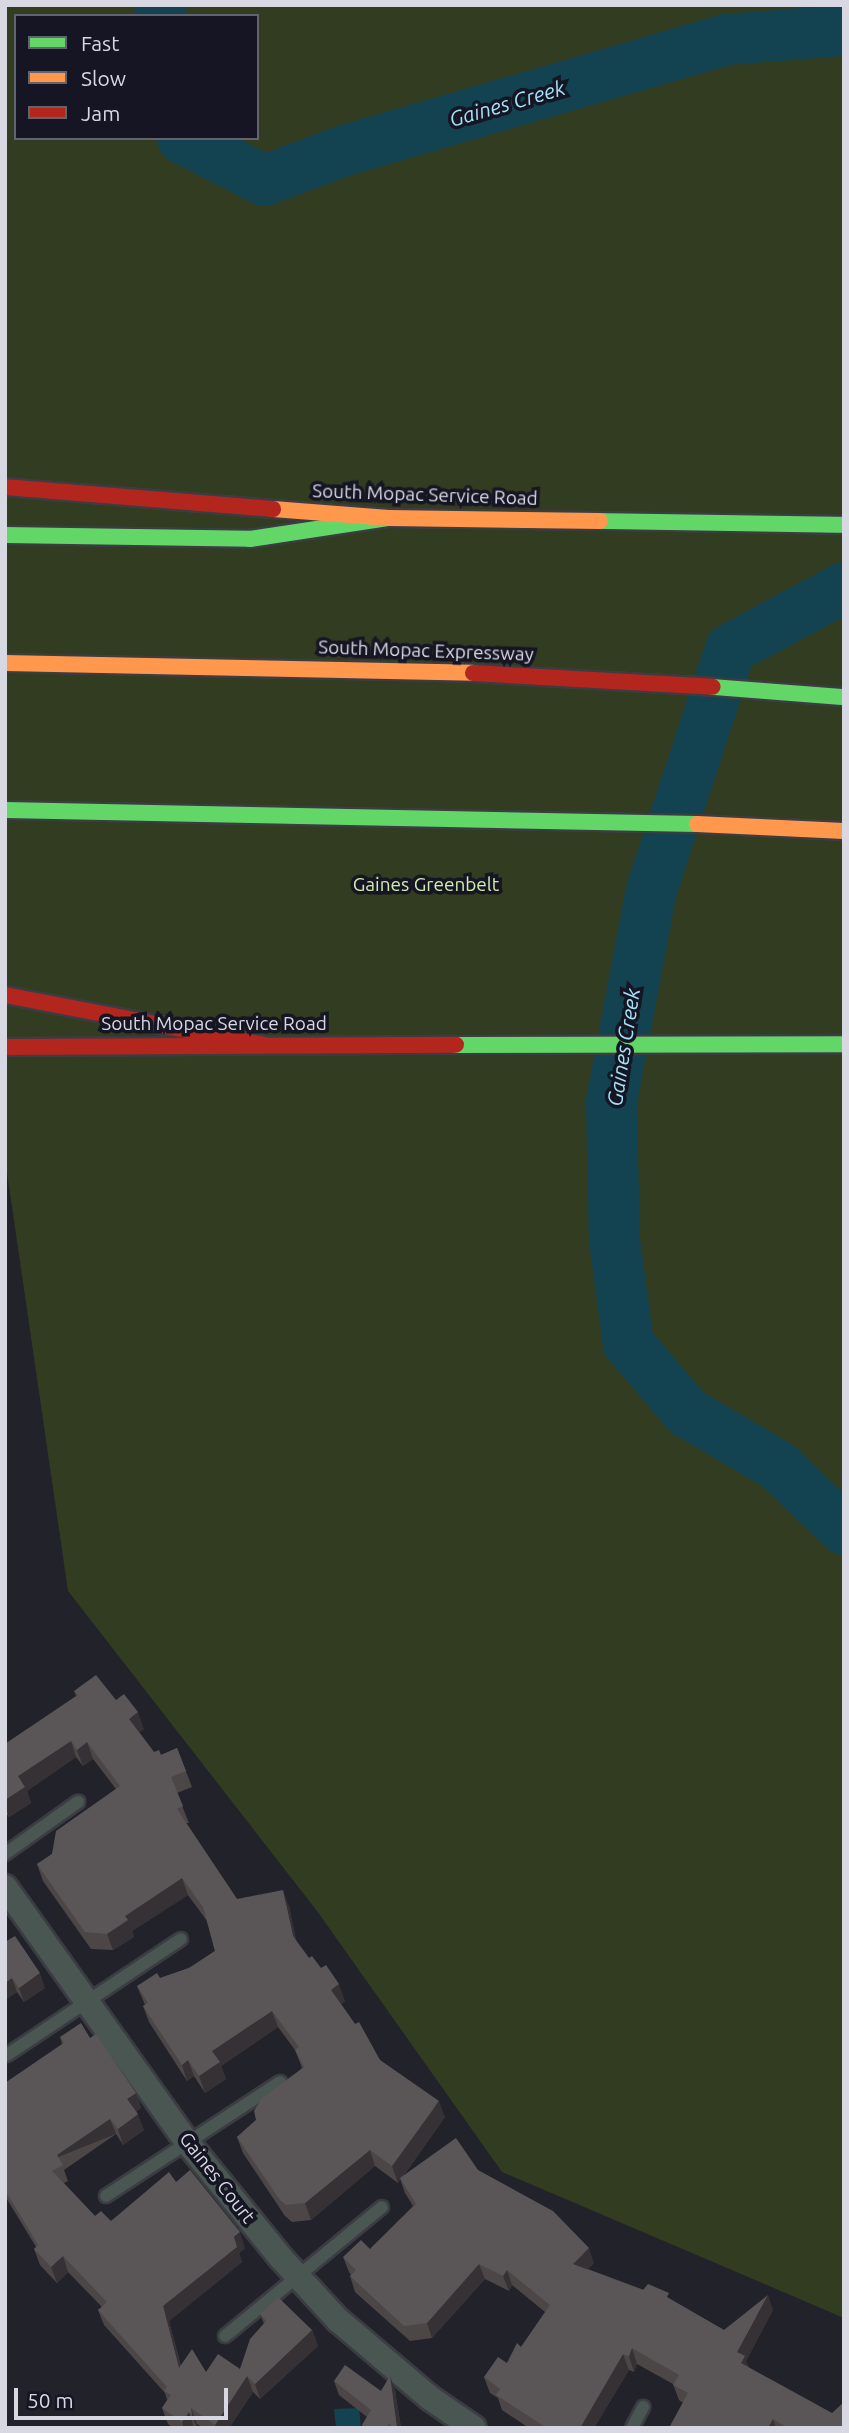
<!DOCTYPE html>
<html>
<head>
<meta charset="utf-8">
<style>
	body { margin:0 }
	#map { position:relative; width:849px; height:2433px; overflow:hidden; background:#22222a; font-family:Ubuntu,sans-serif }
	div>[style] { position:absolute }
	[style*='--x'] { left:calc(var(--x)*1px); top:calc(var(--y)*1px); width:calc(var(--w)*1px); rotate:calc(var(--a)*1deg) }
	.green>* { inset:0; background:#313c20 }
	.water>* { inset:0; background:#134351 }
	.river>* { height:51px; margin:-25.5px; padding:0 25.5px; transform-origin:25.5px; border-radius:25.5px; background:#134351 }
	.roads { filter:drop-shadow(2px 0 #3c3c43) drop-shadow(-2px 0 #3c3c43) drop-shadow(0 2px #3c3c43) drop-shadow(0 -2px #3c3c43) }
	.lane>* { height:12px; margin:-6px; padding:0 6px; transform-origin:6px; border-radius:6px; background:#4a5652 }
	.street>* { height:24px; margin:-12px; padding:0 12px; transform-origin:12px; border-radius:12px; background:#4a5652 }
	.fast>* { height:16px; margin:-8px; padding:0 8px; transform-origin:8px; border-radius:8px; background:#63d668 }
	.slow>* { height:16px; margin:-8px; padding:0 8px; transform-origin:8px; border-radius:8px; background:#ff974d }
	.jam>* { height:16px; margin:-8px; padding:0 8px; transform-origin:8px; border-radius:8px; background:#b3261e }
	.wall>* { inset:0; background:#4c4647 }
	.shaded-wall>* { inset:0; background:#353134; transform-origin:0 0 }
	.building>* { inset:0; background:#5a5657 }
	span { translate:-50% -50%; white-space:nowrap; text-align:center; line-height:1.15; -webkit-text-stroke:7px #151523; paint-order:stroke }
	.street-label { font-size:19px; color:#d7d8e2 }
	.park-label { font-size:19px; color:#d0ecac }
	.water-label { font-size:21px; color:#a3e2f9; font-style:italic }
	.frame { position:absolute; inset:0; border:7px solid #d7d8e2; pointer-events:none }
	.legend { position:absolute; left:14px; top:14px; width:245px; height:126px; box-sizing:border-box; background:#151523; border:2px solid #63636f; margin:0; padding:9px 12px; list-style:none; font-size:21px; color:#d7d8e2 }
	.legend li { display:flex; align-items:center; gap:14px; height:35px }
	.legend b { width:35px; border:2px solid #63636f }
	.scale { position:absolute; left:14px; top:2388px; width:214px; height:32px; box-sizing:border-box; border:4px solid #d7d8e2; border-top:0; padding-left:9px; font-size:21px; line-height:24px; white-space:nowrap; color:#d7d8e2; -webkit-text-stroke:5px #151523; paint-order:stroke }
</style>
</head>
<body>
<div id="map">
	<div class="green">
		<div style="clip-path:polygon(evenodd,5px 5px,844px 5px,844px 2318px,502px 2172px,317px 1911px,68px 1591px,5px 1159px,5px 5px,16px 16px,257px 16px,257px 138px,16px 138px,16px 16px)"></div>
	</div>
	<div class="water">
		<div style="clip-path:polygon(359px 2408px,361px 2428px,336px 2428px,334px 2409px)"></div>
	</div>
	<div class="river">
		<div style="--x:159;--y:16;--w:11;--a:-80"></div>
		<div style="--x:182;--y:138;--w:92;--a:27.1"></div>
		<div style="--x:264;--y:180;--w:85;--a:-20.6"></div>
		<div style="--x:344;--y:150;--w:398;--a:-16.2"></div>
		<div style="--x:726;--y:39;--w:118;--a:-4.4"></div>
		<div style="--x:844;--y:587;--w:129;--a:151.8"></div>
		<div style="--x:730;--y:648;--w:254;--a:108.1"></div>
		<div style="--x:651;--y:889;--w:216;--a:100.7"></div>
		<div style="--x:611;--y:1101;--w:139;--a:88.8"></div>
		<div style="--x:614;--y:1240;--w:104;--a:82.3"></div>
		<div style="--x:628;--y:1343;--w:91;--a:49.5"></div>
		<div style="--x:687;--y:1412;--w:104;--a:30.5"></div>
		<div style="--x:777;--y:1465;--w:93;--a:43.7"></div>
	</div>
	<div class="roads">
		<div class="lane">
			<div style="--x:5;--y:1854;--w:90;--a:-35.5"></div>
			<div style="--x:7;--y:2055;--w:209;--a:-33.7"></div>
			<div style="--x:106;--y:2196;--w:208;--a:-33.2"></div>
			<div style="--x:225;--y:2336;--w:203;--a:-39.4"></div>
			<div style="--x:632;--y:2428;--w:24;--a:-62"></div>
		</div>
		<div class="street">
			<div style="--x:5;--y:1887;--w:313;--a:54.5"></div>
			<div style="--x:187;--y:2142;--w:148;--a:51"></div>
			<div style="--x:280;--y:2257;--w:86;--a:47.4"></div>
			<div style="--x:338;--y:2320;--w:121;--a:40.3"></div>
			<div style="--x:430;--y:2398;--w:53;--a:34.3"></div>
		</div>
		<div class="fast">
			<div style="--x:600;--y:521;--w:244;--a:0.9"></div>
			<div style="--x:5;--y:535;--w:245;--a:0.9"></div>
			<div style="--x:250;--y:539;--w:141;--a:-8.6"></div>
			<div style="--x:713;--y:687;--w:131;--a:4.4"></div>
			<div style="--x:5;--y:810;--w:692;--a:1.16"></div>
			<div style="--x:456;--y:1045;--w:388;--a:-0.1"></div>
		</div>
		<div class="slow">
			<div style="--x:273;--y:509;--w:116;--a:4.4"></div>
			<div style="--x:389;--y:518;--w:211;--a:0.8"></div>
			<div style="--x:5;--y:663;--w:468;--a:1.2"></div>
			<div style="--x:697;--y:824;--w:147;--a:2.7"></div>
		</div>
		<div class="jam">
			<div style="--x:5;--y:487;--w:269;--a:4.7"></div>
			<div style="--x:473;--y:673;--w:240;--a:3.3"></div>
			<div style="--x:5;--y:995;--w:265;--a:10.9"></div>
			<div style="--x:5;--y:1047;--w:451;--a:-0.3"></div>
		</div>
	</div>
	<div class="wall">
		<div style="clip-path:polygon(74px 1691px,116px 1700px,144px 1729px,139px 1732px,154px 1752px,161px 1755px,177px 1748px,192px 1787px,177px 1793px,189px 1823px,186px 1823px,237px 1899px,289px 1906px,296px 1941px,309px 1958px,345px 2001px,341px 2004px,380px 2060px,445px 2117px,404px 2175px,478px 2170px,594px 2263px,588px 2269px,671px 2300px,724px 2330px,773px 2310px,746px 2361px,749px 2368px,844px 2428px,669px 2428px,683px 2403px,679px 2400px,673px 2384px,637px 2364px,634px 2372px,629px 2370px,594px 2428px,529px 2428px,502px 2410px,498px 2398px,490px 2393px,484px 2377px,507px 2363px,521px 2347px,545px 2312px,512px 2285px,509px 2291px,485px 2279px,432px 2338px,410px 2341px,355px 2292px,350px 2276px,351px 2275px,349px 2272px,343px 2257px,370px 2249px,413px 2206px,405px 2193px,400px 2179px,398px 2183px,375px 2166px,311px 2220px,292px 2222px,285px 2216px,243px 2153px,237px 2137px,256px 2120px,302px 2068px,295px 2050px,278px 2027px,221px 2066px,226px 2079px,205px 2093px,194px 2076px,187px 2081px,149px 2022px,143px 2006px,145px 2005px,137px 1986px,189px 1968px,215px 1951px,207px 1921px,188px 1895px,132px 1931px,134px 1937px,113px 1950px,91px 1949px,43px 1881px,37px 1864px,52px 1854px,116px 1789px,93px 1759px,83px 1766px,76px 1757px,27px 1791px,31px 1803px,9px 1817px,5px 1812px,5px 1744px,76px 1696px)"></div>
		<div style="clip-path:polygon(5px 1942px,45px 1988px,24px 2002px,17px 1992px,5px 2000px)"></div>
		<div style="clip-path:polygon(60px 2037px,90px 2038px,136px 2093px,141px 2108px,136px 2112px,144px 2130px,123px 2145px,116px 2134px,64px 2170px,68px 2181px,64px 2183px,95px 2216px,111px 2221px,176px 2182px,245px 2248px,239px 2253px,242px 2262px,169px 2321px,181px 2366px,206px 2372px,240px 2369px,264px 2324px,260px 2314px,312px 2330px,318px 2346px,260px 2399px,253px 2392px,229px 2428px,203px 2428px,197px 2424px,197px 2428px,173px 2428px,168px 2424px,162px 2408px,167px 2400px,165px 2393px,104px 2325px,98px 2310px,102px 2307px,68px 2272px,57px 2283px,40px 2265px,34px 2249px,36px 2247px,5px 2196px,5px 2083px,62px 2044px)"></div>
		<div style="clip-path:polygon(390px 2376px,395px 2390px,401px 2428px,363px 2428px,362px 2425px,367px 2417px,339px 2395px,334px 2381px,381px 2391px)"></div>
	</div>
	<div class="shaded-wall">
		<div style="clip-path:polygon(138px 1712px,144px 1729px,135px 1735px,129px 1719px)"></div>
		<div style="clip-path:polygon(71px 1741px,76px 1757px,27px 1791px,31px 1803px,9px 1817px,5px 1806px,5px 1800px,18px 1776px)"></div>
		<div style="clip-path:polygon(87px 1742px,93px 1759px,83px 1766px,77px 1750px)"></div>
		<div style="clip-path:polygon(182px 1878px,188px 1895px,132px 1931px,134px 1937px,113px 1950px,107px 1934px,125px 1916px)"></div>
		<div style="clip-path:polygon(283px 1890px,289px 1906px,299px 1953px,293px 1936px)"></div>
		<div style="clip-path:polygon(40px 1973px,45px 1988px,24px 2002px,19px 1988px)"></div>
		<div style="clip-path:polygon(12px 1978px,17px 1992px,5px 2000px,5px 1983px)"></div>
		<div style="clip-path:polygon(339px 1984px,345px 2001px,337px 2007px,331px 1990px)"></div>
		<div style="clip-path:polygon(272px 2011px,278px 2027px,221px 2066px,226px 2079px,205px 2093px,199px 2076px,212px 2051px)"></div>
		<div style="clip-path:polygon(188px 2060px,194px 2076px,187px 2081px,182px 2065px)"></div>
		<div style="clip-path:polygon(136px 2093px,141px 2108px,133px 2114px,127px 2099px)"></div>
		<div style="clip-path:polygon(439px 2101px,445px 2117px,398px 2183px,392px 2166px)"></div>
		<div style="clip-path:polygon(138px 2114px,144px 2130px,123px 2145px,118px 2129px)"></div>
		<div style="left:110px;top:2119px;width:16px;height:64px;rotate:68deg"></div>
		<div style="clip-path:polygon(370px 2150px,375px 2166px,311px 2220px,305px 2203px)"></div>
		<div style="clip-path:polygon(240px 2232px,245px 2248px,239px 2253px,242px 2262px,169px 2321px,185px 2384px,179px 2368px,163px 2306px)"></div>
		<div style="clip-path:polygon(589px 2248px,594px 2263px,579px 2279px,573px 2264px)"></div>
		<div style="clip-path:polygon(63px 2256px,68px 2272px,57px 2283px,51px 2267px)"></div>
		<div style="clip-path:polygon(479px 2264px,485px 2279px,432px 2338px,427px 2323px)"></div>
		<div style="clip-path:polygon(507px 2270px,512px 2285px,509px 2291px,503px 2276px)"></div>
		<div style="clip-path:polygon(768px 2295px,773px 2310px,746px 2361px,750px 2372px,746px 2379px,737px 2352px)"></div>
		<div style="clip-path:polygon(312px 2330px,318px 2346px,260px 2399px,255px 2384px)"></div>
		<div style="clip-path:polygon(632px 2348px,637px 2364px,634px 2372px,629px 2356px)"></div>
		<div style="clip-path:polygon(623px 2354px,629px 2370px,594px 2428px,580px 2428px)"></div>
		<div style="clip-path:polygon(247px 2376px,253px 2392px,229px 2428px,217px 2428px,215px 2425px)"></div>
		<div style="clip-path:polygon(390px 2376px,395px 2390px,401px 2428px,397px 2428px)"></div>
		<div style="clip-path:polygon(191px 2408px,197px 2424px,197px 2428px,192px 2416px)"></div>
		<div style="clip-path:polygon(189px 2412px,194px 2428px,184px 2428px,182px 2422px)"></div>
		<div style="clip-path:polygon(773px 2419px,776px 2428px,768px 2428px)"></div>
	</div>
	<div class="building">
		<div style="clip-path:polygon(96px 1675px,116px 1700px,124px 1694px,138px 1712px,129px 1719px,154px 1752px,159px 1750px,161px 1755px,177px 1748px,186px 1771px,171px 1777px,183px 1806px,177px 1809px,237px 1899px,283px 1890px,293px 1936px,309px 1958px,312px 1956px,321px 1968px,326px 1965px,339px 1984px,331px 1990px,355px 2024px,359px 2022px,380px 2060px,439px 2101px,392px 2166px,370px 2150px,305px 2203px,286px 2205px,280px 2200px,237px 2137px,256px 2120px,254px 2111px,262px 2098px,304px 2067px,295px 2050px,299px 2047px,272px 2011px,212px 2051px,220px 2062px,199px 2076px,188px 2060px,182px 2065px,143px 2006px,148px 2003px,137px 1986px,157px 1973px,160px 1978px,189px 1968px,215px 1951px,203px 1907px,182px 1878px,125px 1916px,128px 1920px,107px 1934px,85px 1932px,37px 1864px,52px 1854px,56px 1831px,120px 1786px,87px 1742px,77px 1750px,71px 1741px,18px 1776px,25px 1787px,5px 1800px,5px 1744px,78px 1695px,74px 1691px)"></div>
		<div style="clip-path:polygon(15px 1936px,40px 1973px,19px 1988px,12px 1978px,5px 1983px,5px 1942px)"></div>
		<div style="clip-path:polygon(81px 2023px,90px 2038px,96px 2034px,136px 2093px,127px 2099px,138px 2114px,118px 2129px,110px 2119px,57px 2155px,63px 2165px,52px 2171px,95px 2216px,101px 2211px,111px 2221px,169px 2172px,176px 2182px,190px 2170px,240px 2232px,234px 2237px,237px 2247px,163px 2306px,179px 2368px,192px 2349px,206px 2372px,218px 2354px,240px 2369px,250px 2339px,266px 2321px,260px 2314px,278px 2297px,312px 2330px,255px 2384px,247px 2376px,215px 2425px,191px 2408px,192px 2416px,189px 2412px,182px 2422px,162px 2408px,171px 2395px,164px 2391px,167px 2387px,98px 2310px,107px 2302px,63px 2256px,51px 2267px,34px 2249px,38px 2245px,5px 2190px,5px 2083px,64px 2043px,60px 2037px)"></div>
		<div style="clip-path:polygon(456px 2138px,478px 2170px,553px 2211px,589px 2248px,573px 2264px,643px 2290px,648px 2284px,669px 2293px,667px 2297px,724px 2330px,768px 2295px,737px 2352px,745px 2356px,741px 2363px,832px 2413px,844px 2402px,844px 2428px,788px 2428px,773px 2419px,768px 2428px,669px 2428px,688px 2393px,673px 2385px,679px 2375px,632px 2348px,629px 2356px,623px 2354px,580px 2428px,547px 2428px,496px 2395px,500px 2389px,484px 2377px,498px 2357px,507px 2363px,517px 2343px,521px 2347px,550px 2305px,507px 2270px,503px 2276px,479px 2264px,427px 2323px,404px 2326px,350px 2276px,356px 2270px,343px 2257px,361px 2240px,370px 2249px,416px 2204px,400px 2178px)"></div>
		<div style="clip-path:polygon(345px 2365px,381px 2391px,390px 2376px,397px 2428px,394px 2428px,389px 2424px,386px 2428px,366px 2428px,362px 2425px,371px 2410px,334px 2381px)"></div>
	</div>
	<div class="street-label">
		<span style="left:425px;top:495px;rotate:2deg">South Mopac Service Road</span>
		<span style="left:426px;top:651px;rotate:2deg">South Mopac Expressway</span>
		<span style="left:214px;top:1024px">South Mopac Service Road</span>
		<span style="left:217px;top:2178px;rotate:52deg">Gaines Court</span>
	</div>
	<div class="park-label">
		<span style="left:426px;top:885px">Gaines Greenbelt</span>
	</div>
	<div class="water-label">
		<span style="left:507px;top:103px;rotate:-16deg">Gaines Creek</span>
		<span style="left:623px;top:1047px;rotate:-81deg">Gaines Creek</span>
	</div>
	<div class="frame"></div>
	<ul class="legend">
	<li><b style="height:9px;background:#63d668"></b>Fast</li>
	<li><b style="height:9px;background:#ff974d"></b>Slow</li>
	<li><b style="height:9px;background:#b3261e"></b>Jam</li>
	</ul>
	<div class="scale">50 m</div>
</div>
</body>
</html>
